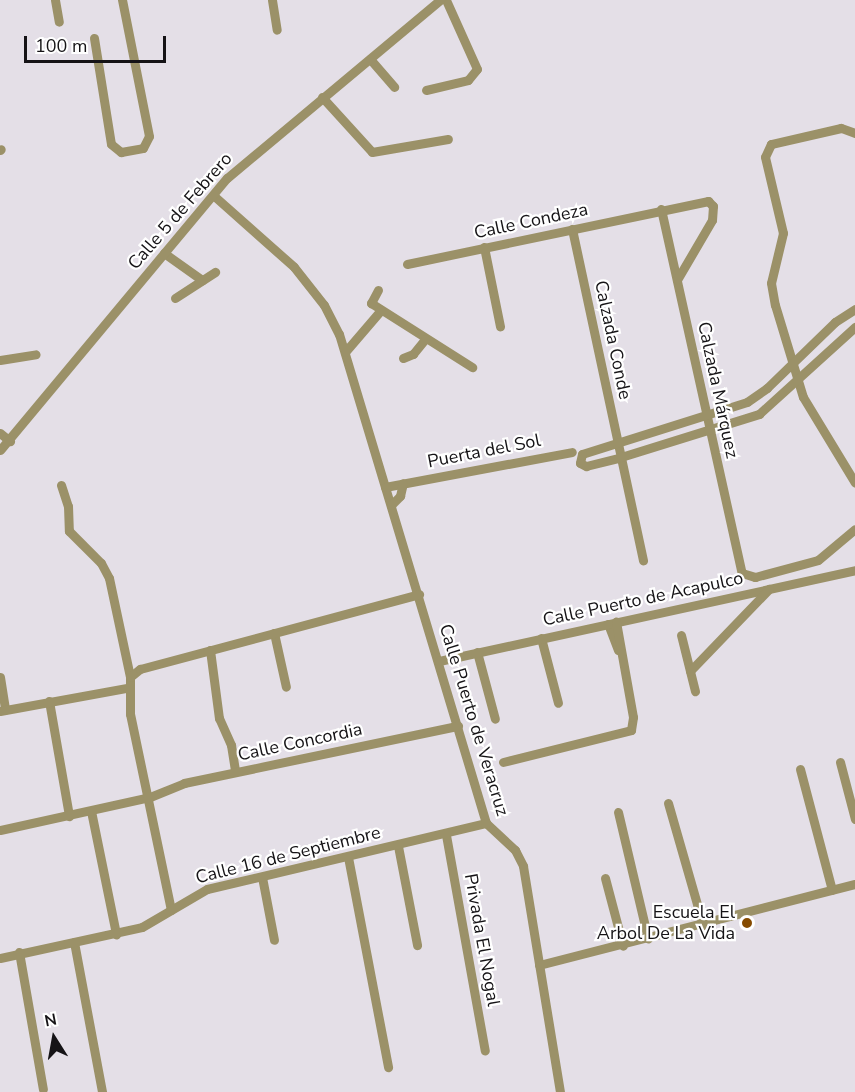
<!DOCTYPE html>
<html>
<head>
<meta charset="utf-8">
<style>
	body { margin:0 }
	#map { position:relative; width:855px; height:1092px; overflow:hidden; background:#e4dfe7; font-family:"Nunito Sans",sans-serif }
	div>[style] { position:absolute }
	[style*='--x'] { left:calc(var(--x)*1px); top:calc(var(--y)*1px); width:calc(var(--w)*1px); rotate:calc(var(--a)*1deg) }
	.minor>* { height:9px; margin:-4.5px; padding:0 4.5px; transform-origin:4.5px; border-radius:4.5px; background:#9b9168 }
	.dots>* { width:16px; height:16px; translate:-50% -50%; box-sizing:border-box; border:3px solid #fff; border-radius:50% }
	span { translate:-50% -50%; white-space:nowrap; text-align:center; line-height:1.15; -webkit-text-stroke:4.5px #fff; paint-order:stroke }
	.street-label { font-size:18px; color:#151316 }
	.poi-label { font-size:18px; color:#151316 }
	.right { translate:-100% -50%; text-align:right }
	.north { position:absolute; left:24px; top:1008px; width:60px; height:60px; -webkit-text-stroke:4px #fff; paint-order:stroke; rotate:349deg; font-size:16px; font-weight:700; line-height:24px; text-align:center; color:#151316 }
	.north::after { content:''; display:block; margin:auto; width:21px; height:27px; background:#151316; clip-path:polygon(50% 0,100% 100%,50% 72%,0 100%) }
	.scale { position:absolute; left:24px; top:36px; width:142px; height:27px; box-sizing:border-box; border:3px solid #151316; border-top:0; padding-left:8px; font-size:18px; line-height:21px; white-space:nowrap; color:#151316; -webkit-text-stroke:4px #fff; paint-order:stroke }
</style>
</head>
<body>
<div id="map">
	<div class="minor">
		<div style="--x:55;--y:0;--w:22;--a:80"></div>
		<div style="--x:272;--y:0;--w:30;--a:81"></div>
		<div style="--x:94;--y:38;--w:107;--a:80.9"></div>
		<div style="--x:111;--y:144;--w:13;--a:39"></div>
		<div style="--x:121;--y:152;--w:22;--a:-10"></div>
		<div style="--x:143;--y:148;--w:13;--a:-63"></div>
		<div style="--x:149;--y:136;--w:139;--a:-101.2"></div>
		<div style="--x:370;--y:59;--w:37;--a:49"></div>
		<div style="--x:426;--y:90;--w:43;--a:-13.4"></div>
		<div style="--x:468;--y:80;--w:14;--a:-51"></div>
		<div style="--x:477;--y:69;--w:76;--a:-114.2"></div>
		<div style="--x:322;--y:97;--w:74;--a:47.7"></div>
		<div style="--x:372;--y:152;--w:77;--a:-9.7"></div>
		<div style="--x:855;--y:133;--w:15;--a:-160"></div>
		<div style="--x:841;--y:128;--w:72;--a:167.1"></div>
		<div style="--x:771;--y:144;--w:14;--a:115"></div>
		<div style="--x:765;--y:157;--w:78;--a:76.7"></div>
		<div style="--x:783;--y:233;--w:51;--a:103.5"></div>
		<div style="--x:771;--y:283;--w:22;--a:80"></div>
		<div style="--x:775;--y:305;--w:96;--a:73.1"></div>
		<div style="--x:803;--y:397;--w:100;--a:58.8"></div>
		<div style="--x:0;--y:150;--w:1;--a:-45"></div>
		<div style="--x:213;--y:195;--w:108;--a:41.6"></div>
		<div style="--x:294;--y:267;--w:48;--a:51.7"></div>
		<div style="--x:324;--y:305;--w:33;--a:63"></div>
		<div style="--x:339;--y:334;--w:511;--a:73.27"></div>
		<div style="--x:486;--y:823;--w:40;--a:43"></div>
		<div style="--x:515;--y:850;--w:18;--a:63"></div>
		<div style="--x:523;--y:866;--w:229;--a:80.7"></div>
		<div style="--x:661;--y:209;--w:373;--a:77.5"></div>
		<div style="--x:742;--y:573;--w:14;--a:17"></div>
		<div style="--x:755;--y:577;--w:65;--a:-15.1"></div>
		<div style="--x:818;--y:560;--w:48;--a:-40"></div>
		<div style="--x:572;--y:229;--w:339;--a:77.9"></div>
		<div style="--x:484;--y:247;--w:81;--a:78.6"></div>
		<div style="--x:164;--y:253;--w:47;--a:35.4"></div>
		<div style="--x:407;--y:264;--w:308;--a:-11.8"></div>
		<div style="--x:708;--y:201;--w:7;--a:45"></div>
		<div style="--x:713;--y:206;--w:14;--a:94"></div>
		<div style="--x:712;--y:220;--w:69;--a:120.3"></div>
		<div style="--x:378;--y:290;--w:15;--a:118"></div>
		<div style="--x:371;--y:303;--w:120;--a:32.4"></div>
		<div style="--x:175;--y:298;--w:48;--a:-33"></div>
		<div style="--x:855;--y:309;--w:24;--a:147"></div>
		<div style="--x:835;--y:322;--w:95;--a:135.9"></div>
		<div style="--x:767;--y:388;--w:24;--a:145"></div>
		<div style="--x:747;--y:402;--w:173;--a:162.5"></div>
		<div style="--x:582;--y:454;--w:9;--a:103"></div>
		<div style="--x:580;--y:463;--w:7;--a:27"></div>
		<div style="--x:586;--y:466;--w:36;--a:-14"></div>
		<div style="--x:621;--y:457;--w:145;--a:-17.3"></div>
		<div style="--x:759;--y:414;--w:130;--a:-42.2"></div>
		<div style="--x:345;--y:352;--w:55;--a:-49.4"></div>
		<div style="--x:403;--y:358;--w:11;--a:-22"></div>
		<div style="--x:413;--y:354;--w:19;--a:-51"></div>
		<div style="--x:0;--y:360;--w:36;--a:-9"></div>
		<div style="--x:0;--y:433;--w:13;--a:39"></div>
		<div style="--x:0;--y:450;--w:354;--a:-50.2"></div>
		<div style="--x:227;--y:178;--w:278;--a:-39.9"></div>
		<div style="--x:61;--y:485;--w:22;--a:72"></div>
		<div style="--x:68;--y:506;--w:25;--a:88"></div>
		<div style="--x:69;--y:531;--w:45;--a:45"></div>
		<div style="--x:101;--y:563;--w:17;--a:62"></div>
		<div style="--x:109;--y:578;--w:101;--a:78"></div>
		<div style="--x:385;--y:487;--w:190;--a:-10.6"></div>
		<div style="--x:391;--y:505;--w:13;--a:-45"></div>
		<div style="--x:400;--y:496;--w:13;--a:-77"></div>
		<div style="--x:608;--y:624;--w:28;--a:69"></div>
		<div style="--x:274;--y:633;--w:55;--a:77.5"></div>
		<div style="--x:681;--y:635;--w:58;--a:76"></div>
		<div style="--x:541;--y:638;--w:67;--a:75.3"></div>
		<div style="--x:210;--y:650;--w:69;--a:82.5"></div>
		<div style="--x:219;--y:718;--w:30;--a:66"></div>
		<div style="--x:231;--y:745;--w:26;--a:81"></div>
		<div style="--x:477;--y:652;--w:69;--a:75"></div>
		<div style="--x:439;--y:661;--w:426;--a:-12.3"></div>
		<div style="--x:690;--y:671;--w:114;--a:-46.1"></div>
		<div style="--x:0;--y:677;--w:33;--a:81"></div>
		<div style="--x:49;--y:701;--w:117;--a:80.1"></div>
		<div style="--x:0;--y:711;--w:129;--a:-10.3"></div>
		<div style="--x:503;--y:762;--w:132;--a:-14"></div>
		<div style="--x:631;--y:730;--w:13;--a:-81"></div>
		<div style="--x:633;--y:717;--w:97;--a:-100.1"></div>
		<div style="--x:840;--y:762;--w:59;--a:75.3"></div>
		<div style="--x:800;--y:769;--w:125;--a:75.2"></div>
		<div style="--x:668;--y:803;--w:127;--a:74"></div>
		<div style="--x:91;--y:811;--w:126;--a:78.5"></div>
		<div style="--x:618;--y:812;--w:130;--a:76.7"></div>
		<div style="--x:0;--y:830;--w:154;--a:-12.4"></div>
		<div style="--x:150;--y:797;--w:37;--a:-22"></div>
		<div style="--x:184;--y:783;--w:280;--a:-11.8"></div>
		<div style="--x:446;--y:835;--w:219;--a:79.8"></div>
		<div style="--x:398;--y:846;--w:101;--a:79.1"></div>
		<div style="--x:348;--y:857;--w:214;--a:79.2"></div>
		<div style="--x:262;--y:877;--w:64;--a:79.2"></div>
		<div style="--x:605;--y:878;--w:70;--a:75.2"></div>
		<div style="--x:171;--y:910;--w:200;--a:-101.8"></div>
		<div style="--x:130;--y:714;--w:37;--a:-90"></div>
		<div style="--x:130;--y:677;--w:13;--a:-39"></div>
		<div style="--x:140;--y:669;--w:289;--a:-15"></div>
		<div style="--x:74;--y:942;--w:153;--a:79.4"></div>
		<div style="--x:19;--y:952;--w:139;--a:80.1"></div>
		<div style="--x:0;--y:958;--w:145;--a:-12.3"></div>
		<div style="--x:142;--y:927;--w:75;--a:-30.3"></div>
		<div style="--x:207;--y:889;--w:287;--a:-13.3"></div>
		<div style="--x:539;--y:965;--w:326;--a:-14.4"></div>
	</div>
	<div class="dots">
		<div style="left:747px;top:923px;background:#854a00"></div>
	</div>
	<div class="street-label">
		<span style="left:180px;top:211px;rotate:-49deg">Calle 5 de Febrero</span>
		<span style="left:531px;top:221px;rotate:-12deg">Calle Condeza</span>
		<span style="left:613px;top:340px;rotate:78deg">Calzada Conde</span>
		<span style="left:718px;top:390px;rotate:78deg">Calzada Márquez</span>
		<span style="left:484px;top:451px;rotate:-11deg">Puerta del Sol</span>
		<span style="left:643px;top:599px;rotate:-12deg">Calle Puerto de Acapulco</span>
		<span style="left:474px;top:720px;rotate:73deg">Calle Puerto de Veracruz</span>
		<span style="left:300px;top:742px;rotate:-12deg">Calle Concordia</span>
		<span style="left:288px;top:855px;rotate:-14deg">Calle 16 de Septiembre</span>
		<span style="left:482px;top:940px;rotate:80deg">Privada El Nogal</span>
	</div>
	<div class="poi-label">
		<span class="right" style="left:735px;top:923px">Escuela El<br>Arbol De La Vida</span>
	</div>
	<div class="north">N</div>
	<div class="scale">100 m</div>
</div>
</body>
</html>
